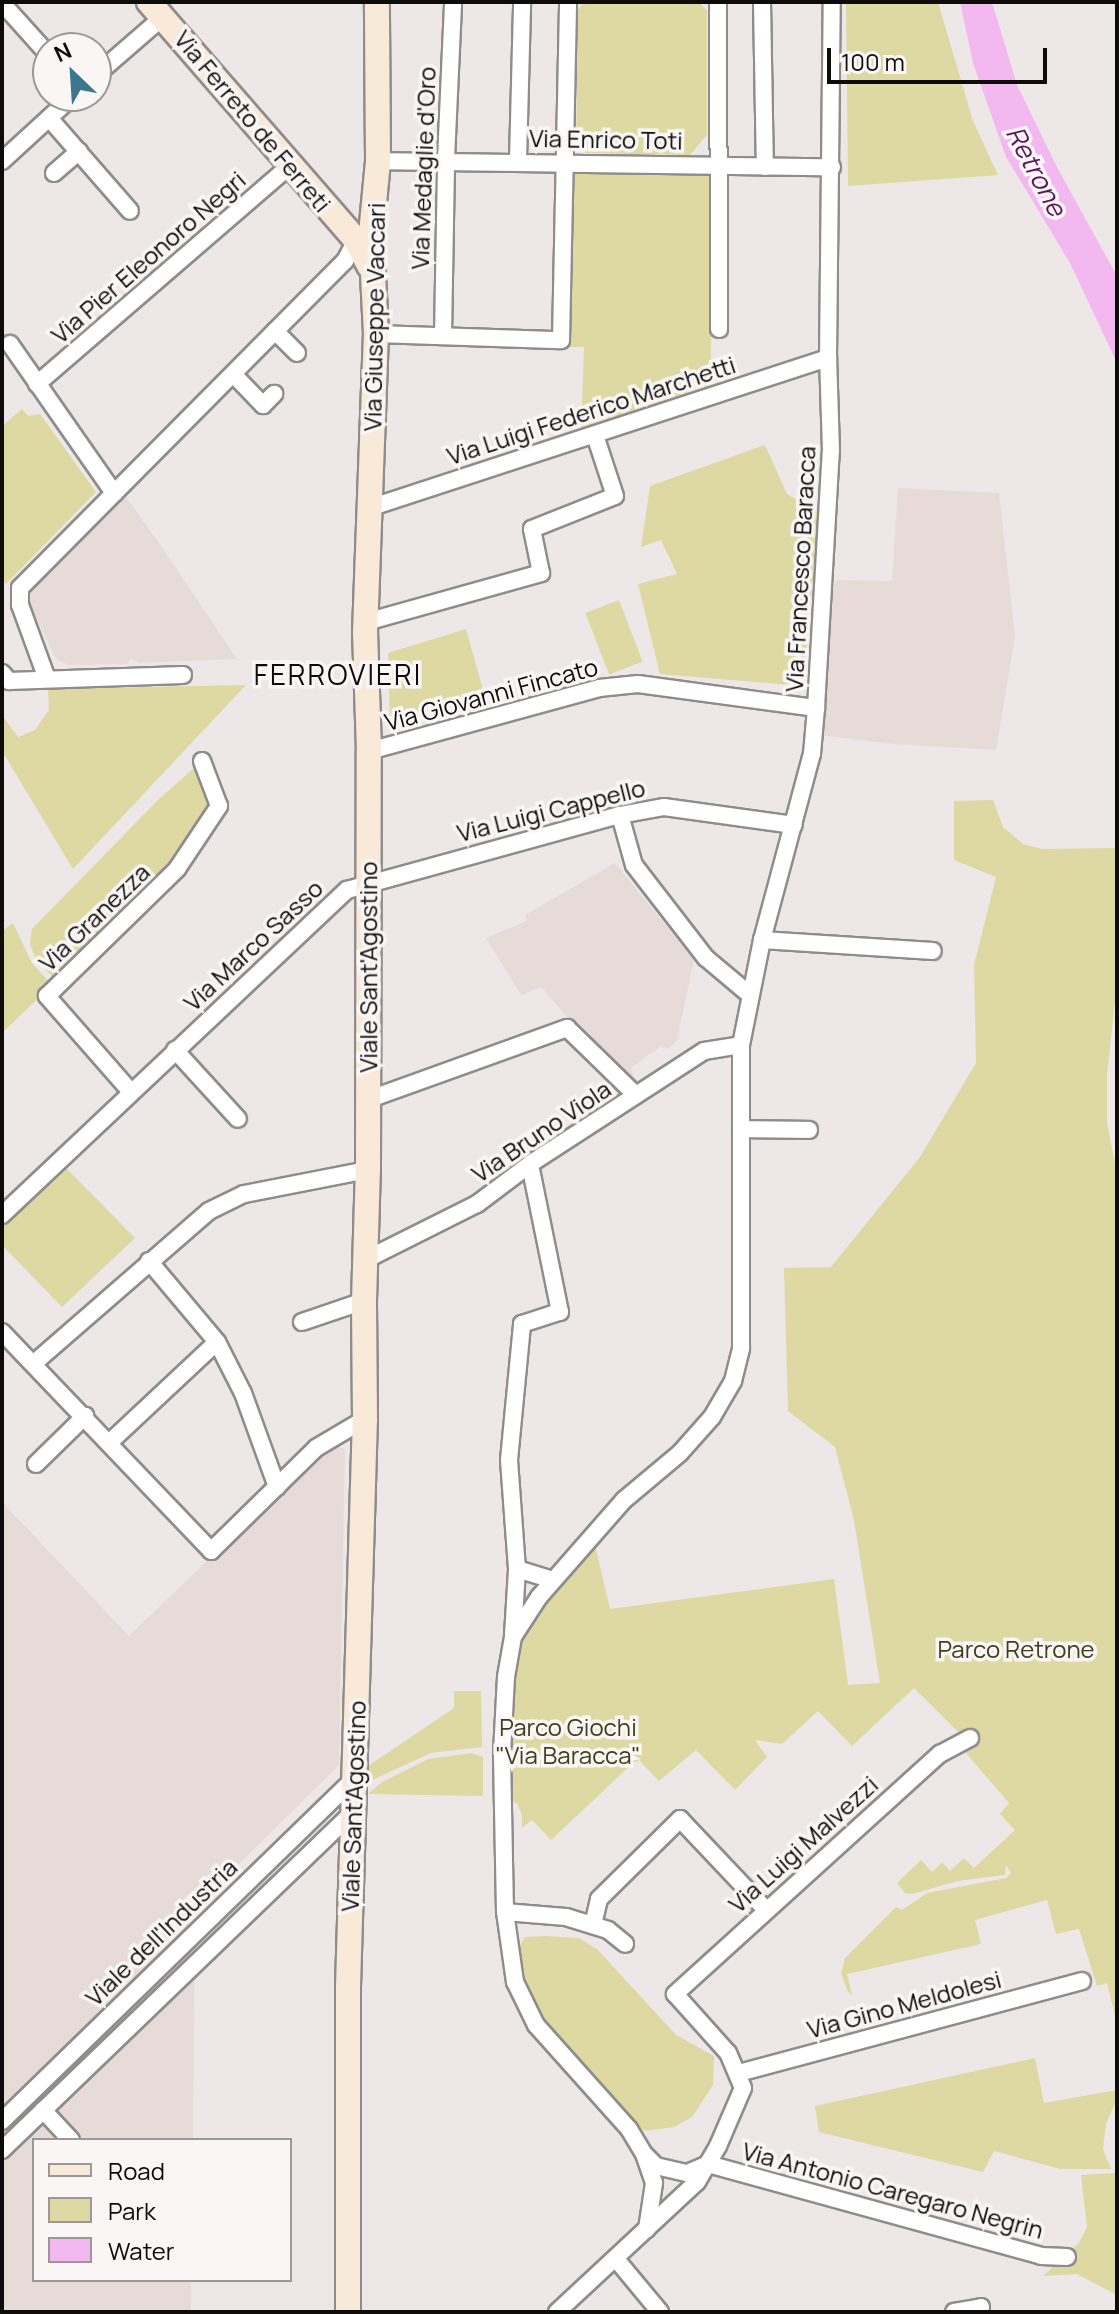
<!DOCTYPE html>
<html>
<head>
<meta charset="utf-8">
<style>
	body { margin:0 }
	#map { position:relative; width:1119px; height:2314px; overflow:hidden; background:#ede8e7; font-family:Manrope,sans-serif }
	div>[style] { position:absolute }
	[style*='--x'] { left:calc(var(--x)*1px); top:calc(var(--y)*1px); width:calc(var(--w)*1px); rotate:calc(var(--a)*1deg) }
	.built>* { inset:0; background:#e7dbd7 }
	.green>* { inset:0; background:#ded8a2; transform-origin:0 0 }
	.water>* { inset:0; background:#f3b8f0 }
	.roads { filter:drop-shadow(2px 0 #908c8b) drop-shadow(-2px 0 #908c8b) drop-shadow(0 2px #908c8b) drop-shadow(0 -2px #908c8b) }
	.street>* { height:16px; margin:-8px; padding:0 8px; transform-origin:8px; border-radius:8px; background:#fff }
	.secondary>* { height:24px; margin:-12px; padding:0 12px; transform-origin:12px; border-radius:12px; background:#f9e9d8 }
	span { translate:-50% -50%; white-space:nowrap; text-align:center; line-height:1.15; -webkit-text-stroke:7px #faf6f5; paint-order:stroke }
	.street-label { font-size:24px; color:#0d0c0b }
	.park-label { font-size:24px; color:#413e1b }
	.water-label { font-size:26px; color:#5a175b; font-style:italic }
	.quarter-label { font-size:28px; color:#0d0c0b; letter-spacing:2px }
	.frame { position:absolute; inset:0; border:4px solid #0d0c0b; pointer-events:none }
	.legend { position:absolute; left:32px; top:2138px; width:260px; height:144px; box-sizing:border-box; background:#faf6f5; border:2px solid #9b9897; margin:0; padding:10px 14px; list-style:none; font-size:24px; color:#0d0c0b }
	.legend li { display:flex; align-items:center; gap:16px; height:40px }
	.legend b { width:40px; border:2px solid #9b9897 }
	.north { position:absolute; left:32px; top:32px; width:80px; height:80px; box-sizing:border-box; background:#faf6f5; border:2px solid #9b9897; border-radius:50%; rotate:335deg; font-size:22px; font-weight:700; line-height:32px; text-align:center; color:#0d0c0b }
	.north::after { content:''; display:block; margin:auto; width:28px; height:36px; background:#3b778e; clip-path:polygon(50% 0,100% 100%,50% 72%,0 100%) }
	.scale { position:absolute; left:827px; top:48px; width:220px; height:36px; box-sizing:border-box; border:4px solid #0d0c0b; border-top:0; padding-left:10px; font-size:24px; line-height:28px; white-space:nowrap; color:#0d0c0b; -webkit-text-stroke:6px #faf6f5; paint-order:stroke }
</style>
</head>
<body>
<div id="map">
	<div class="built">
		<div style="clip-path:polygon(898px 488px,999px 493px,1015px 636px,996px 750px,893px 744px,819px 735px,833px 586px,837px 580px,892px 581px)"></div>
		<div style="clip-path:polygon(124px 494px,161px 546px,237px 659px,139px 663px,131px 658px,127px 664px,68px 665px,56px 659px,29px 603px,31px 589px)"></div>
		<div style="clip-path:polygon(615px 863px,694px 960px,677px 1041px,667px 1049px,661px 1046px,631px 1068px,633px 1075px,624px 1081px,541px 987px,521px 995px,486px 938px,527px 921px,525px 915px)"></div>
		<div style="clip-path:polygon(325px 1447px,345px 1448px,339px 1765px,184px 1918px,195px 1932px,193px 2140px,34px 2140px,34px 2280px,191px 2280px,191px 2312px,2px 2312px,2px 1502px,129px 1636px)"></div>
	</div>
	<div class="green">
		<div style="clip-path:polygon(583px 2px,699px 2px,707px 11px,707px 135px,690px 155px,586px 153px,576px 140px,578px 10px)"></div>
		<div style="clip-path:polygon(846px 2px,938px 2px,973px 121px,998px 175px,848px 186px)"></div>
		<div style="clip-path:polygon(568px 168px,707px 170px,711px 174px,711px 385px,581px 431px,584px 347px,566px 347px)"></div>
		<div style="clip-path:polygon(22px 409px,28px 416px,40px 414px,96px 492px,6px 584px,2px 579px,2px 426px)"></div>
		<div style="clip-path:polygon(765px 445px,787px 494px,819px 513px,803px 686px,660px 674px,638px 584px,677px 574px,661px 540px,641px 547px,650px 486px)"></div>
		<div style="left:619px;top:600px;width:66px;height:36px;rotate:69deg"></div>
		<div style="clip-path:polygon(466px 629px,485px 697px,404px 720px,390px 719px,388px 653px)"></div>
		<div style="clip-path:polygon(246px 685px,73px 869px,2px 751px,2px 715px,18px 737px,35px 730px,49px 710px,48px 689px)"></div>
		<div style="clip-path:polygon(202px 761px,219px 806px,177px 869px,59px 984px,36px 959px,30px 945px,32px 929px,159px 799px)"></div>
		<div style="clip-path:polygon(993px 800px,1003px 827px,1023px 844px,1042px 849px,1117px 848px,1117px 983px,1107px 1075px,1107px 1123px,1117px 1174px,1117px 2024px,1107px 1983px,1097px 1986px,1079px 1929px,1056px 1934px,1047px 1900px,975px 1920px,981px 1944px,847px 1974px,852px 1995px,848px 1992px,841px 1974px,845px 1958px,896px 1907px,902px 1910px,927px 1893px,1006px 1878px,1011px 1873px,1006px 1865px,1005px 1875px,957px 1881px,913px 1894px,905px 1893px,897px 1883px,921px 1860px,932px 1872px,942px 1862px,950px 1871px,964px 1858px,974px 1868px,1015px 1830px,1000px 1814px,1009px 1803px,965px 1752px,970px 1744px,914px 1688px,852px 1746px,818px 1711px,782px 1744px,755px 1740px,767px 1757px,735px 1790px,696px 1750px,659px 1781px,639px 1760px,633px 1763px,551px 1840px,532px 1820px,522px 1828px,522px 1815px,517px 1803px,508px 1801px,508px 1668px,526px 1625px,595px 1545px,610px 1609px,834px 1579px,848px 1685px,880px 1683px,854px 1520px,835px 1447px,788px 1411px,784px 1268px,831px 1267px,920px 1157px,976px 1063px,974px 965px,996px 877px,954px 860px,954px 801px)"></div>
		<div style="clip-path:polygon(13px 923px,32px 963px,52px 985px,2px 1033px,2px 931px)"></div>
		<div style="clip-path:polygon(67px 1169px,135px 1238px,62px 1307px,2px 1245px,2px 1228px)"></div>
		<div style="clip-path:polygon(454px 1691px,481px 1691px,482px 1747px,431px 1753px,370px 1781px,368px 1766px,454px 1708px)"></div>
		<div style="clip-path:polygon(472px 1753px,483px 1757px,483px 1796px,368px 1794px,382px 1782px,428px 1759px)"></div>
		<div style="clip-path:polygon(546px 1936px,579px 1938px,598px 1950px,676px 2035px,714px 2056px,713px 2085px,692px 2117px,674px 2127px,645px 2131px,624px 2114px,558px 2041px,538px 2015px,521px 1977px,516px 1952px,525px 1937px)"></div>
		<div style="clip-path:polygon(1035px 2058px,1044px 2103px,1117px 2090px,1117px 2099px,1106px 2124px,1103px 2149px,1111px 2169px,1060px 2169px,994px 2151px,983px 2172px,819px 2132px,815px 2106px)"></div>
		<div style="clip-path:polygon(1117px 2173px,1117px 2295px,1077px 2274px,1043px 2276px,1079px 2243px,1087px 2227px,1081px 2175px)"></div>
	</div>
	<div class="water">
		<div style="clip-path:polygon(960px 2px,992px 2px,1017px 85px,1058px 169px,1117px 276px,1117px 363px,1070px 263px,1006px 157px,973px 63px)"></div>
	</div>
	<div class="roads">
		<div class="street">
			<div style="--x:718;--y:2;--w:327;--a:89.8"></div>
			<div style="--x:762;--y:2;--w:165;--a:89"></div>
			<div style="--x:2;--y:3;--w:69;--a:48"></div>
			<div style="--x:96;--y:75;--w:90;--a:-40.9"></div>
			<div style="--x:49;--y:118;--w:123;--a:48.9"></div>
			<div style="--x:518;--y:160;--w:158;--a:-88.5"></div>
			<div style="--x:2;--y:161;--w:96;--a:-42.5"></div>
			<div style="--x:378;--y:161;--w:454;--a:0.8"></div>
			<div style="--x:54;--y:173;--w:33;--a:-41"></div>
			<div style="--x:275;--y:331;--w:31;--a:45"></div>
			<div style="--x:376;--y:334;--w:185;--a:1.9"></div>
			<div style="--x:561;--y:340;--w:338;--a:-88.8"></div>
			<div style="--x:443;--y:336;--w:177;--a:-89"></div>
			<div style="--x:446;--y:159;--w:157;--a:-87.4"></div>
			<div style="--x:10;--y:344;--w:182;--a:55.1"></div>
			<div style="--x:234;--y:375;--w:42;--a:46"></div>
			<div style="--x:263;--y:405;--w:16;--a:-45"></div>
			<div style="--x:37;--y:384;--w:334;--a:-40.8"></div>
			<div style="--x:369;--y:508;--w:483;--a:-18.1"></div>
			<div style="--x:366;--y:622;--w:182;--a:-15.6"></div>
			<div style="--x:541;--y:573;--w:45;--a:-101.6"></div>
			<div style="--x:532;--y:529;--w:89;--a:-21.7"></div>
			<div style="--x:615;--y:496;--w:64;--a:-108.2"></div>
			<div style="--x:2;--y:673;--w:11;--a:49"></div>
			<div style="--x:9;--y:681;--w:174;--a:-2"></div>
			<div style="--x:47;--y:679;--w:79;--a:-110"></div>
			<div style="--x:20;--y:605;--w:17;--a:-90"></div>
			<div style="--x:20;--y:588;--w:461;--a:-45.2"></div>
			<div style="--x:345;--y:261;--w:24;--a:-62"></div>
			<div style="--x:369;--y:751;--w:238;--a:-15.3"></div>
			<div style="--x:599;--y:688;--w:39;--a:-6"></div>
			<div style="--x:638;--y:684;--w:180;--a:7.7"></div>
			<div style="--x:620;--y:815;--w:52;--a:74.4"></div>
			<div style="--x:634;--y:865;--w:118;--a:52.3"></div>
			<div style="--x:706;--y:958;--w:57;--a:40.1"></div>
			<div style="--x:762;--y:940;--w:171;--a:3.7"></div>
			<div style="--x:175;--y:1050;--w:93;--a:47.6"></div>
			<div style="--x:131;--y:1092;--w:128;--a:-131.2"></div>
			<div style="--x:47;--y:996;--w:182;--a:-44.3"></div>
			<div style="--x:177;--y:869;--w:76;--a:-56.3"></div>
			<div style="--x:219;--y:806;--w:48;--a:-110.7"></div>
			<div style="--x:367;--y:1100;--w:213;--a:-19.8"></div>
			<div style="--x:567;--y:1028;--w:96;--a:44.2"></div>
			<div style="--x:741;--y:1129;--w:68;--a:0.8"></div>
			<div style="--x:2;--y:1215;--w:474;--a:-43.3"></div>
			<div style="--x:347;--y:890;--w:283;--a:-15.4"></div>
			<div style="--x:620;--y:815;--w:45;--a:-10.3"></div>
			<div style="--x:664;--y:807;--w:131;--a:7.9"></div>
			<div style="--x:367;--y:1259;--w:123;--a:-26.6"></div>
			<div style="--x:477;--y:1204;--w:66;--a:-37"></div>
			<div style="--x:530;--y:1164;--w:207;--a:-33"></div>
			<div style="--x:704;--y:1051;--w:37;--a:-9"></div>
			<div style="--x:149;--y:1261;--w:106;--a:50"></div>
			<div style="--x:217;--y:1342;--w:57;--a:63"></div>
			<div style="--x:243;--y:1393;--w:100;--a:70.1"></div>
			<div style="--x:302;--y:1322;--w:65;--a:-18.7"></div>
			<div style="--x:2;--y:1332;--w:303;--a:46.3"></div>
			<div style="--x:211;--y:1551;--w:147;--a:-44.4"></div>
			<div style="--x:316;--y:1448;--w:57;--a:-30.6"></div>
			<div style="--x:33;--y:1364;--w:233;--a:-41"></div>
			<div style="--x:209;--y:1211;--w:39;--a:-26"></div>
			<div style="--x:244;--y:1194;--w:126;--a:-11"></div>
			<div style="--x:110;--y:1442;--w:146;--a:-43.1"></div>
			<div style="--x:36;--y:1464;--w:69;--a:-44.4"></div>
			<div style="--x:517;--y:1569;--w:109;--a:-94.2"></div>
			<div style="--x:509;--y:1460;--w:137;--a:-84.5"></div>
			<div style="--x:522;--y:1324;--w:40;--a:-18"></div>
			<div style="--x:560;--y:1312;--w:151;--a:-101.5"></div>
			<div style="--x:513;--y:1635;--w:66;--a:-86.5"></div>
			<div style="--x:517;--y:1569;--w:38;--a:17"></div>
			<div style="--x:505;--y:1912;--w:61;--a:4.7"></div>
			<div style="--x:566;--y:1917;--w:44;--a:17.2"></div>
			<div style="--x:608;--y:1930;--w:22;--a:39"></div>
			<div style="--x:593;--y:1925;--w:27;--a:-77"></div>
			<div style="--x:599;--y:1899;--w:114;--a:-44.6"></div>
			<div style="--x:680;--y:1819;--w:124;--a:46.6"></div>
			<div style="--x:739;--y:2073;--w:355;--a:-15"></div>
			<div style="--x:43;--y:2110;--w:41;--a:47"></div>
			<div style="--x:2;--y:2121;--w:491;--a:-44.2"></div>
			<div style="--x:2;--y:2150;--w:487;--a:-43.9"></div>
			<div style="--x:645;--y:2155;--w:16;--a:45"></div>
			<div style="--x:656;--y:2166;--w:32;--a:13"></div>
			<div style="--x:687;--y:2173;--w:23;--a:-23"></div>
			<div style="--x:708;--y:2164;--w:345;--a:15.4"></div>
			<div style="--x:1041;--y:2256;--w:26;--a:2"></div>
			<div style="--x:647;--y:2229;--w:47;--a:-81.3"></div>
			<div style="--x:654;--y:2183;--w:31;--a:-109"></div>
			<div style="--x:644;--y:2154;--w:29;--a:-121"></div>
			<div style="--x:629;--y:2129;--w:140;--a:-131.8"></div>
			<div style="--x:536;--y:2025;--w:48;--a:-116"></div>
			<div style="--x:515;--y:1982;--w:71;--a:-98.1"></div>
			<div style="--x:505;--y:1912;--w:159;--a:-91.1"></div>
			<div style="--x:502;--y:1753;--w:76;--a:-87"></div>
			<div style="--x:506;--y:1677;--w:41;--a:-80.1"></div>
			<div style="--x:513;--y:1637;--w:48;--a:-57"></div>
			<div style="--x:539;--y:1597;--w:129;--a:-48.8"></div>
			<div style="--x:624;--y:1500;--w:73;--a:-40"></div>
			<div style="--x:680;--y:1453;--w:48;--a:-48.4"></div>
			<div style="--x:712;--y:1417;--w:42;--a:-59.7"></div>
			<div style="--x:733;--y:1381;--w:34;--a:-76"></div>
			<div style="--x:741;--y:1348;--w:303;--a:-90"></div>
			<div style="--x:741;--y:1045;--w:107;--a:-78.7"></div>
			<div style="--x:762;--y:940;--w:193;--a:-75"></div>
			<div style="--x:812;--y:754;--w:46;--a:-85"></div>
			<div style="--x:816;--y:708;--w:257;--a:-86.7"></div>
			<div style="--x:831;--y:451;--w:93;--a:-91.8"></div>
			<div style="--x:828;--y:358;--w:356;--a:-89.4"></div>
			<div style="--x:616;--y:2259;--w:69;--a:50.3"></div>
			<div style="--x:557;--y:2312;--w:191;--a:-42.9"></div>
			<div style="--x:697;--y:2182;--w:42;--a:-59.7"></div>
			<div style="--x:718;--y:2146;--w:63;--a:-66.7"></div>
			<div style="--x:743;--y:2088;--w:38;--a:-113"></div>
			<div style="--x:728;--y:2053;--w:79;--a:-131.9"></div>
			<div style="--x:675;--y:1994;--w:358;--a:-42.2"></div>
			<div style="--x:940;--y:1754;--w:34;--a:-28"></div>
			<div style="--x:954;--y:2312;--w:27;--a:-10"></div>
			<div style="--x:981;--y:2307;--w:6;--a:129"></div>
		</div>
		<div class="secondary">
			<div style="--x:149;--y:2;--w:315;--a:49"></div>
			<div style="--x:356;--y:240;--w:29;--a:63"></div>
			<div style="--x:348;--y:2312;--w:325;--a:-90"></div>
			<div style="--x:348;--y:1987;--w:568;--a:-88.29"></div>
			<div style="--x:365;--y:1419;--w:118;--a:-90.5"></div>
			<div style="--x:364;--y:1301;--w:131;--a:-88.3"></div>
			<div style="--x:368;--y:1170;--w:419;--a:-89.9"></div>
			<div style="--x:369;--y:751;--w:118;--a:-91.9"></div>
			<div style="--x:365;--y:633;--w:299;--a:-87.9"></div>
			<div style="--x:376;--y:334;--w:100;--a:-92.9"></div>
			<div style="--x:371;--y:234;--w:73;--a:-84.5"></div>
			<div style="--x:378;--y:161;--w:159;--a:-90.4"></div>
		</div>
	</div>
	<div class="street-label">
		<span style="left:253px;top:121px;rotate:50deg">Via Ferreto de Ferreti</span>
		<span style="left:606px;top:139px;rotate:1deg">Via Enrico Toti</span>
		<span style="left:423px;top:168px;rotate:-88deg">Via Medaglie d'Oro</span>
		<span style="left:148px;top:257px;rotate:-41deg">Via Pier Eleonoro Negri</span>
		<span style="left:374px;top:317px;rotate:-89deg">Via Giuseppe Vaccari</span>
		<span style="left:591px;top:410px;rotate:-18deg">Via Luigi Federico Marchetti</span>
		<span style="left:800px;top:569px;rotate:-87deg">Via Francesco Baracca</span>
		<span style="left:491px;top:694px;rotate:-15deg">Via Giovanni Fincato</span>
		<span style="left:551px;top:810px;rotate:-14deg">Via Luigi Cappello</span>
		<span style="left:94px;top:917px;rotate:-44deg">Via Granezza</span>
		<span style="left:253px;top:945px;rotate:-43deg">Via Marco Sasso</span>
		<span style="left:368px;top:967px;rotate:-90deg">Viale Sant'Agostino</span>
		<span style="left:541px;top:1131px;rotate:-34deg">Via Bruno Viola</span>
		<span style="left:353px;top:1806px;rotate:-88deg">Viale Sant'Agostino</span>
		<span style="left:803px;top:1844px;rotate:-42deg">Via Luigi Malvezzi</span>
		<span style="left:161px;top:1932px;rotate:-44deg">Viale dell'Industria</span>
		<span style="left:904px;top:2004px;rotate:-15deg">Via Gino Meldolesi</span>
		<span style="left:893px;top:2190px;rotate:15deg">Via Antonio Caregaro Negrin</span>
	</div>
	<div class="park-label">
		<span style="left:1016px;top:1649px">Parco Retrone</span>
		<span style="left:568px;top:1741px">Parco Giochi<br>"Via Baracca"</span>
	</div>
	<div class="water-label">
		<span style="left:1036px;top:171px;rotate:62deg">Retrone</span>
	</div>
	<div class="quarter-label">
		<span style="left:338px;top:674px">FERROVIERI</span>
	</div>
	<div class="frame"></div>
	<ul class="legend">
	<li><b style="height:10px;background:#f9e9d8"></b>Road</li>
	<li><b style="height:22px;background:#ded8a2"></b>Park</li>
	<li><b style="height:22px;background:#f3b8f0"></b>Water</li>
	</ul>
	<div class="north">N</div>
	<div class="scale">100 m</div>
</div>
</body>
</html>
